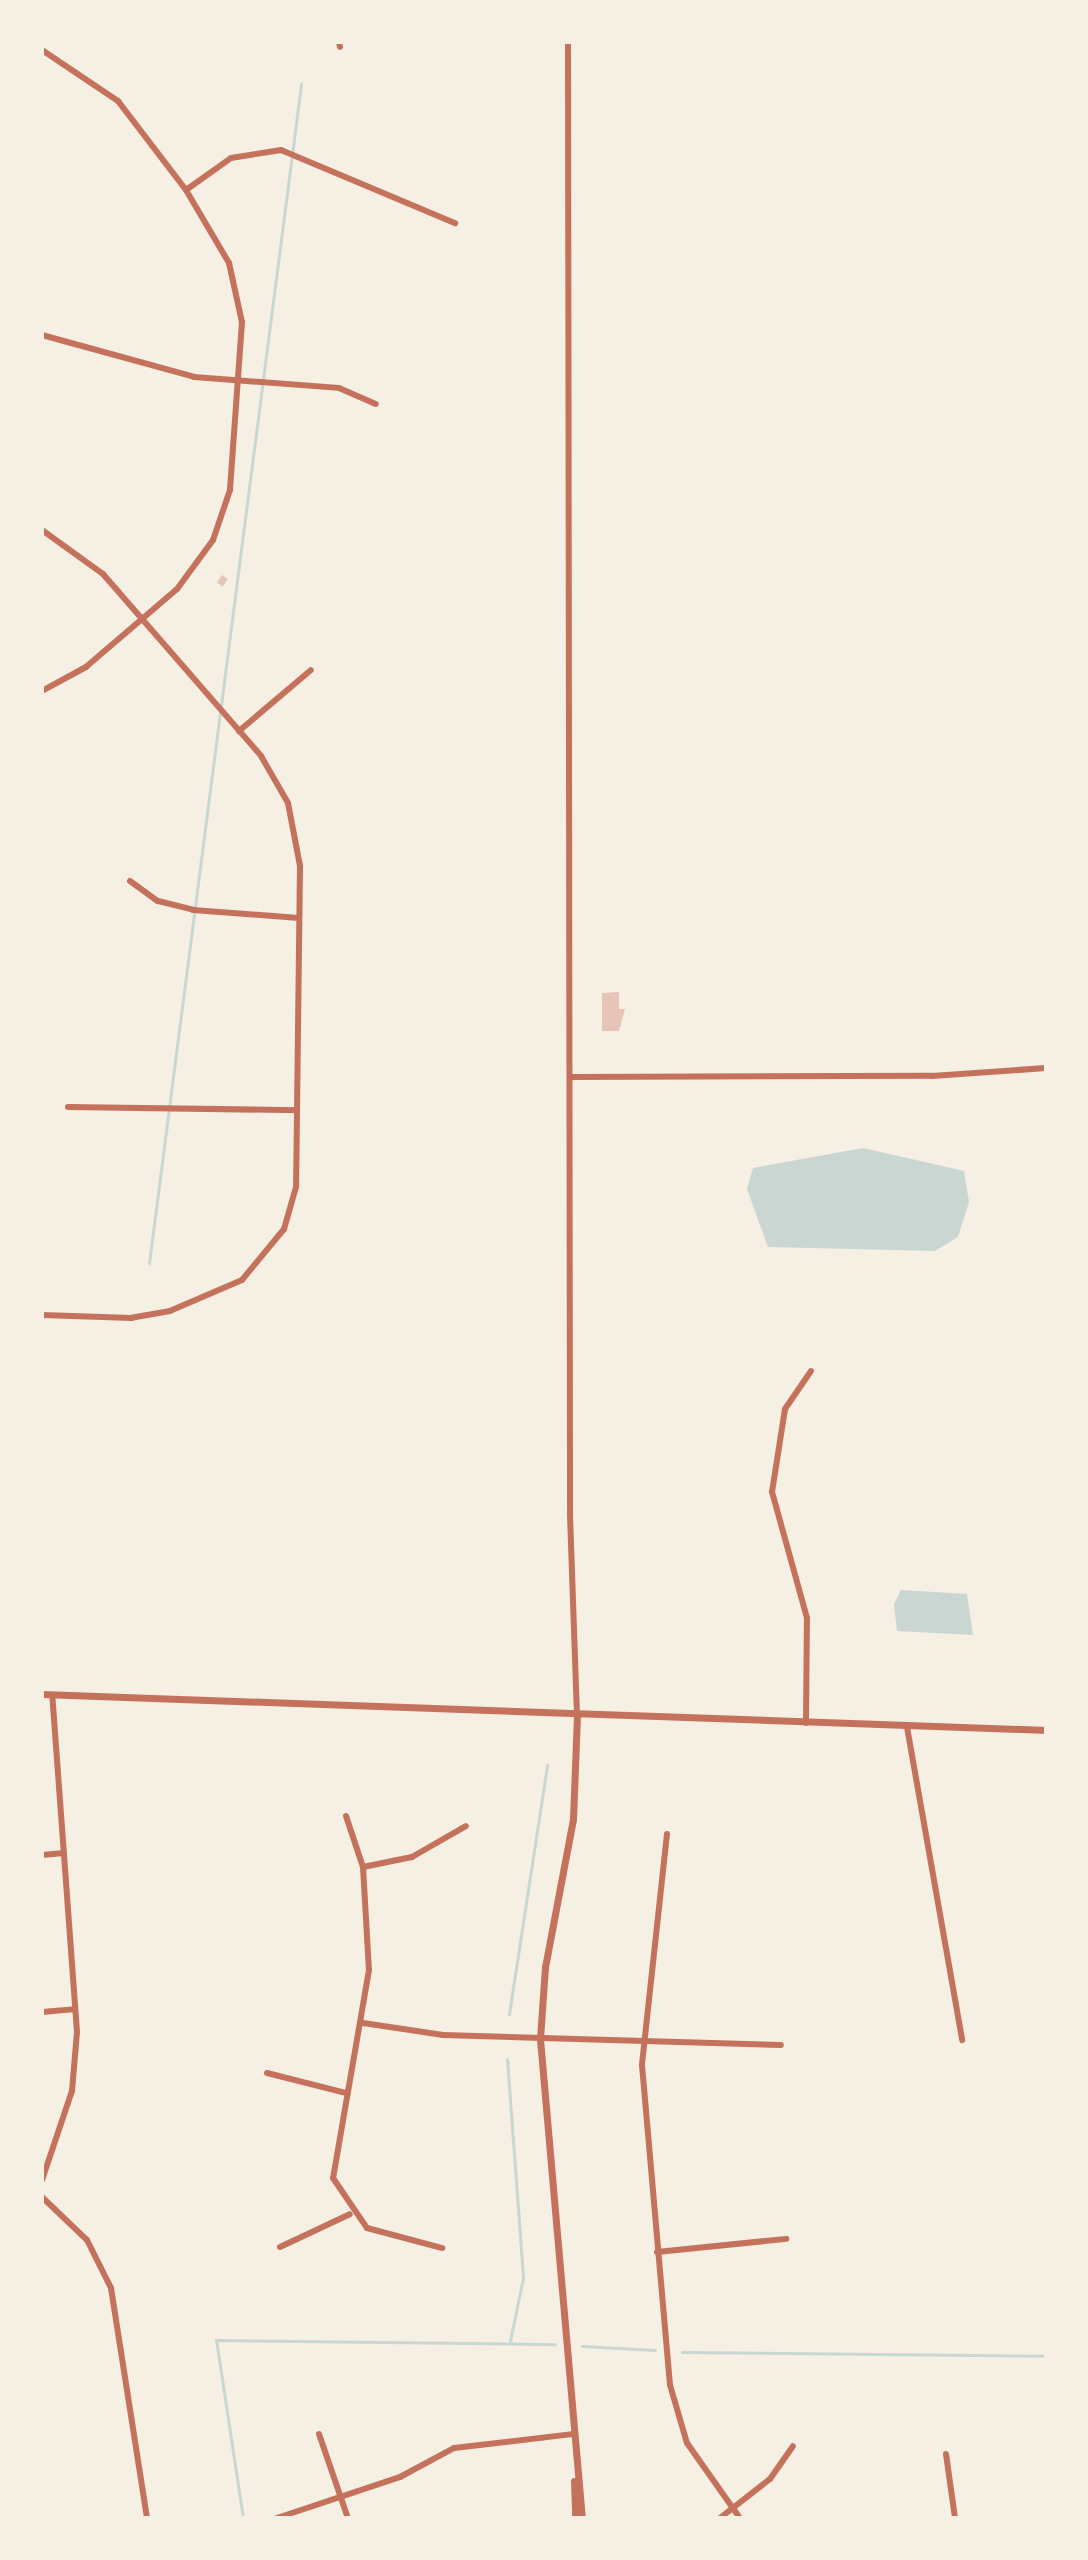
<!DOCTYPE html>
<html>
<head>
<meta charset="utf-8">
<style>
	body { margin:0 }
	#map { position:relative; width:1088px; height:2560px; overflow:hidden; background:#f6efe4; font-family:"PT Serif",serif }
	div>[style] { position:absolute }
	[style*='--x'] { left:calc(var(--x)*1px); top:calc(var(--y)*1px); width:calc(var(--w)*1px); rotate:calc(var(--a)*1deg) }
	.water>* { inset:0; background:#c9d6d2 }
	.stream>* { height:3px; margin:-1.5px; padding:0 1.5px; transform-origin:1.5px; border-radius:1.5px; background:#c9d6d2 }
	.building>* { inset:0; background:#e6c5b7; transform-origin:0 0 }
	.minor>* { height:6px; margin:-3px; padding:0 3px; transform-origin:3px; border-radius:3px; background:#c5725c }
	.tertiary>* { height:7px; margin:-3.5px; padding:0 3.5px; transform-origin:3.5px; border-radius:3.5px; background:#c5725c }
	span { translate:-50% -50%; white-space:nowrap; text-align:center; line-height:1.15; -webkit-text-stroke:8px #f6efe4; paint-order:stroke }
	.frame { position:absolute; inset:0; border:44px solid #f6efe4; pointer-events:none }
</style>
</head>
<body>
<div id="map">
	<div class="water">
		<div style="clip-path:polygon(863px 1148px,964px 1171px,969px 1202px,958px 1237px,935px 1251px,768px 1247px,747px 1189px,753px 1168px)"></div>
		<div style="clip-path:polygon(901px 1590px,967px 1594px,973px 1635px,897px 1631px,894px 1604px)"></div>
	</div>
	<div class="stream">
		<div style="--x:149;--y:1263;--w:1189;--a:-82.65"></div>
		<div style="--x:509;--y:2014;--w:252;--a:-81.3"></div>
		<div style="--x:507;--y:2059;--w:220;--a:85.8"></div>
		<div style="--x:523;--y:2278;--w:64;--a:101.7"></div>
		<div style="--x:582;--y:2346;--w:73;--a:3.1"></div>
		<div style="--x:682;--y:2352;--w:364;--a:0.6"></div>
		<div style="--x:243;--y:2518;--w:180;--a:-98.6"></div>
		<div style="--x:216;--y:2340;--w:339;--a:0.7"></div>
	</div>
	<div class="building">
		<div style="left:222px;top:575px;width:7px;height:9px;rotate:34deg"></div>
		<div style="clip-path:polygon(619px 992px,619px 1009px,625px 1009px,619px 1031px,602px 1031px,602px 993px)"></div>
	</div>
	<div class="minor">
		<div style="--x:339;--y:42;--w:5;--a:79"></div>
		<div style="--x:568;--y:42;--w:1473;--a:89.92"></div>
		<div style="--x:570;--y:1515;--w:200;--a:88"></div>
		<div style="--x:42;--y:50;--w:92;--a:33.9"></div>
		<div style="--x:118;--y:101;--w:112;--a:52.6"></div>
		<div style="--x:186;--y:190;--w:85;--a:59.5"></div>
		<div style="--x:229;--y:263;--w:60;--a:77.6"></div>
		<div style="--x:242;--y:322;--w:168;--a:94.1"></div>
		<div style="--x:230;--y:490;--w:53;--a:108.8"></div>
		<div style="--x:213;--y:540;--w:61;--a:126.3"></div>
		<div style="--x:177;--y:589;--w:120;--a:139.4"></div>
		<div style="--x:86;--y:667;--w:50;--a:151.4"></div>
		<div style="--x:186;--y:190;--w:55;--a:-35.4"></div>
		<div style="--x:231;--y:158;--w:51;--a:-9.1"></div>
		<div style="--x:281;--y:150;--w:189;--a:22.8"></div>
		<div style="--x:42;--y:335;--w:158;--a:15.4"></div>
		<div style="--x:194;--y:377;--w:145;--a:4.3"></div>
		<div style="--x:339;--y:388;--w:40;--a:23.4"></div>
		<div style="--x:42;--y:530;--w:75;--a:35.8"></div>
		<div style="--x:103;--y:574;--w:241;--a:49"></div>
		<div style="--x:261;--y:756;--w:54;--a:60.1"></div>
		<div style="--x:288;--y:803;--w:64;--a:79.2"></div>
		<div style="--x:300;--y:866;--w:321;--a:90.7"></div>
		<div style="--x:296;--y:1187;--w:44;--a:105.9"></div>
		<div style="--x:284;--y:1229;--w:66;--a:129.5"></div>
		<div style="--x:242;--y:1280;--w:78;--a:156.7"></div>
		<div style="--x:170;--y:1311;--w:39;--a:170"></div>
		<div style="--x:132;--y:1318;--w:90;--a:-178.1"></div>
		<div style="--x:239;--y:731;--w:94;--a:-40.3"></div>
		<div style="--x:130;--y:881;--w:34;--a:36"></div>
		<div style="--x:158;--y:901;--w:36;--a:14"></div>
		<div style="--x:193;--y:910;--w:106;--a:4.3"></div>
		<div style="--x:571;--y:1077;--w:361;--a:-0.2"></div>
		<div style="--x:932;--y:1076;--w:114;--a:-4"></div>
		<div style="--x:68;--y:1107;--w:229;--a:0.8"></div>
		<div style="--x:806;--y:1723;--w:105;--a:-89.5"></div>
		<div style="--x:807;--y:1618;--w:131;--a:-105.5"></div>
		<div style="--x:772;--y:1492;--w:84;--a:-81.1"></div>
		<div style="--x:785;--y:1409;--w:46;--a:-55.6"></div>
		<div style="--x:907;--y:1727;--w:318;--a:80"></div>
		<div style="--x:346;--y:1816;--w:54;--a:71.6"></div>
		<div style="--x:363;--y:1867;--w:103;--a:86.7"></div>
		<div style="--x:369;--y:1970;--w:211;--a:99.8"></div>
		<div style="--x:333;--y:2178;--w:60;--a:55.8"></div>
		<div style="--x:367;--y:2228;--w:78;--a:14.9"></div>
		<div style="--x:667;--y:1834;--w:232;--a:96.2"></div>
		<div style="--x:642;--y:2065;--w:321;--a:85"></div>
		<div style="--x:670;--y:2385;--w:60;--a:73.7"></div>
		<div style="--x:687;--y:2443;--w:92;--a:54.8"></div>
		<div style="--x:42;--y:1855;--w:22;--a:-5"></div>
		<div style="--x:363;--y:1867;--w:50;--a:-11.5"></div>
		<div style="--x:412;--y:1857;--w:62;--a:-29.9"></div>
		<div style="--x:42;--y:2012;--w:33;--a:-5"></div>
		<div style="--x:363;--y:2023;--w:81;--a:8.5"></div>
		<div style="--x:443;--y:2035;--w:338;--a:1.7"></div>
		<div style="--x:267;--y:2073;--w:81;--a:14.2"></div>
		<div style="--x:42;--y:2180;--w:94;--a:-71.4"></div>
		<div style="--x:72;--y:2091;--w:59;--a:-85.2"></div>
		<div style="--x:77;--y:2032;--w:338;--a:-94.2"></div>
		<div style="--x:42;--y:2197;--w:62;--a:43.7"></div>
		<div style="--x:87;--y:2240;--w:54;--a:63.4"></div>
		<div style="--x:111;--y:2288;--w:233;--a:81.1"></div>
		<div style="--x:280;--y:2247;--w:77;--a:-25.2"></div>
		<div style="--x:657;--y:2252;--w:130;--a:-5.8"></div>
		<div style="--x:319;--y:2434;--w:89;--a:71"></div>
		<div style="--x:946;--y:2454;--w:65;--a:82"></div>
		<div style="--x:277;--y:2518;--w:130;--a:-18.4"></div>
		<div style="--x:400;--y:2477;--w:61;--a:-28.2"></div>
		<div style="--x:454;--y:2448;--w:121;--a:-6.7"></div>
		<div style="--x:720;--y:2518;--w:63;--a:-38"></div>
		<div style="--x:770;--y:2479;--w:40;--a:-55.1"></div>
	</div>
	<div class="tertiary">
		<div style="--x:42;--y:1694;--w:1005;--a:2.05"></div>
		<div style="--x:577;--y:1715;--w:104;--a:92.2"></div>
		<div style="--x:573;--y:1819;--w:151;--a:100.7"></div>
		<div style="--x:545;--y:1967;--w:72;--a:94"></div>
		<div style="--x:540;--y:2039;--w:481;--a:85"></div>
		<div style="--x:574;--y:2481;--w:37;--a:88"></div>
	</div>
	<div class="frame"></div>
</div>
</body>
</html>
